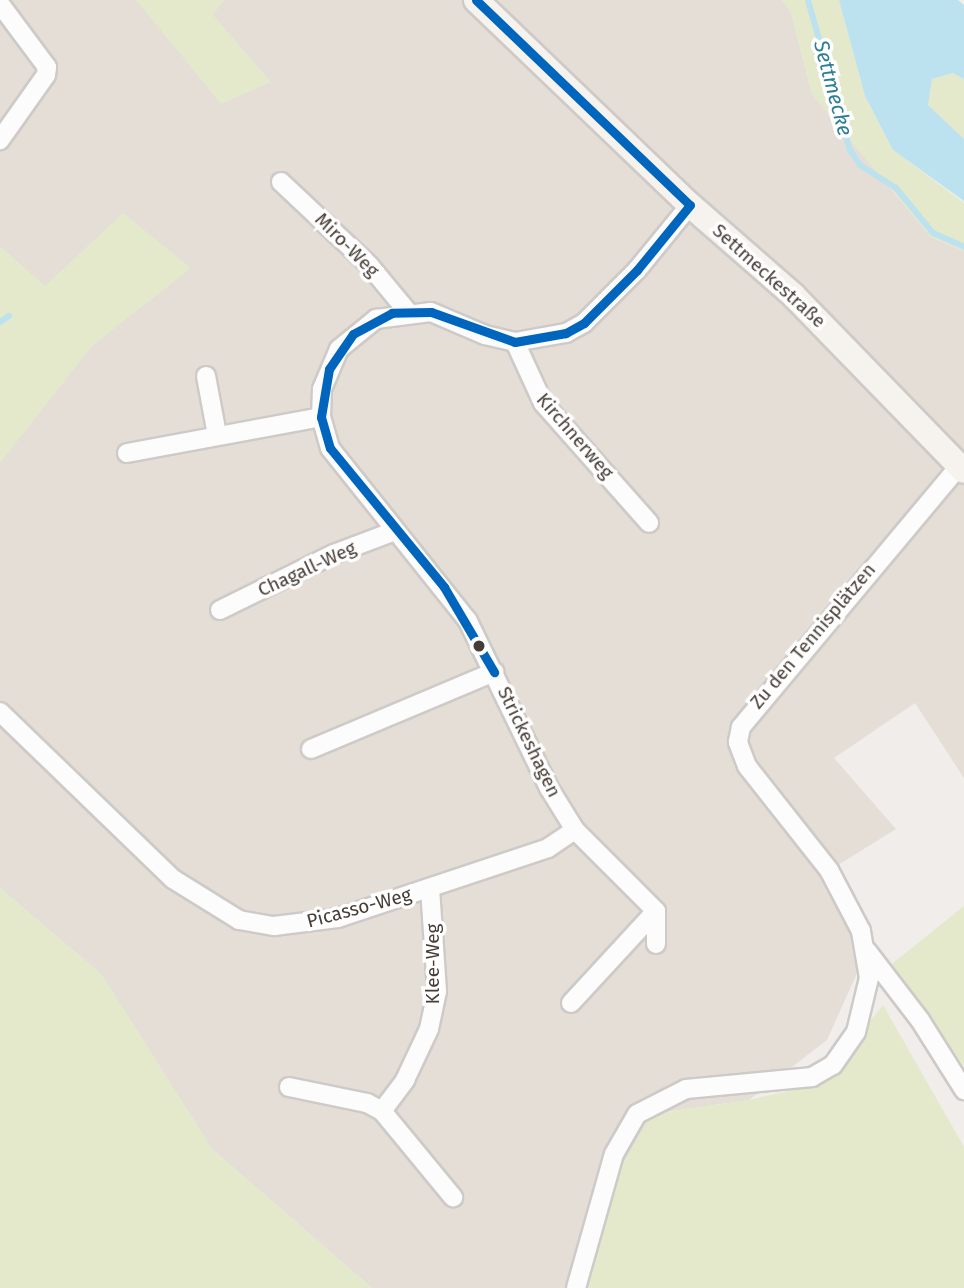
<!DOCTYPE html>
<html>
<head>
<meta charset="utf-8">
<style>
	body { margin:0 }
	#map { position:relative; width:964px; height:1288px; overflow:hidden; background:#f0edea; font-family:"Fira Sans",sans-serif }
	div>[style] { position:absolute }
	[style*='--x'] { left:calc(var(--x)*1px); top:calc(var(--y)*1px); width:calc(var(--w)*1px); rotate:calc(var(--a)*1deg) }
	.residential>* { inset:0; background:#e4ded7 }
	.green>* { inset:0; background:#e3e9ca }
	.water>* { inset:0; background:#bbe2ee }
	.stream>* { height:6px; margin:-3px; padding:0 3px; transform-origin:3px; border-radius:3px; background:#bbe2ee }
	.roads { filter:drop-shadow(2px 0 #cecac7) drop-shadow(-2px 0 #cecac7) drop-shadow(0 2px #cecac7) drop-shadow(0 -2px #cecac7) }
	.street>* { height:18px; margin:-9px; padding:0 9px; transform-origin:9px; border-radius:9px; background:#fdfcfc }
	.secondary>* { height:24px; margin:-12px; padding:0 12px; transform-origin:12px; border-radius:12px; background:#f6f3ee }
	.bus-1>* { height:9px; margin:-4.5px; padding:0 4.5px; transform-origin:4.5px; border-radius:4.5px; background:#0065bd }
	.dots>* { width:19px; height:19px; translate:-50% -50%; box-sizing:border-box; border:4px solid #fff; border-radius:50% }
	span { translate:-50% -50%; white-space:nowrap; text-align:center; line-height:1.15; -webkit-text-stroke:7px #fff; paint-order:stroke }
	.street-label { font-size:19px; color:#463d36 }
	.water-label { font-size:21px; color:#2c7e97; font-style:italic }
</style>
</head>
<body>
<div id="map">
	<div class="residential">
		<div style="clip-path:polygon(0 0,782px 0,791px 12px,812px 94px,931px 237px,964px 251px,964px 778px,915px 703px,834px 758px,896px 829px,830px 870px,867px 951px,827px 1040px,749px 1100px,651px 1114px,578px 1288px,372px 1288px,212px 1149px,101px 974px,0 888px)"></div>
	</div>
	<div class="green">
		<div style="clip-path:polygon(136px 0,224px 0,213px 15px,271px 82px,221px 104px)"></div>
		<div style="clip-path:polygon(782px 0,839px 0,865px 96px,893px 150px,964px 203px,964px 251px,931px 237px,812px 94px,791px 12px)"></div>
		<div style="clip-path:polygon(953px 73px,964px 79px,964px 139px,928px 105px,932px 79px)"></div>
		<div style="clip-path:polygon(123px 213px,191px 268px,92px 346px,0 463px,0 246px,45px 286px)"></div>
		<div style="clip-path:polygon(0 888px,101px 974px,212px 1149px,372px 1288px,0 1288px)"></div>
		<div style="clip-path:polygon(964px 906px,964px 1066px,892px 964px)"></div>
		<div style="clip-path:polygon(883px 1005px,964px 1147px,964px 1288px,578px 1288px,619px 1171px,651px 1114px,749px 1100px,820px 1084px)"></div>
	</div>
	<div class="water">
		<div style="clip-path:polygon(839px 0,958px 0,964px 5px,964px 79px,953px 73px,932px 79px,928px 105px,964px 139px,964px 201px,893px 150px,865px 96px)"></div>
	</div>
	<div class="stream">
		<div style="--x:808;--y:0;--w:156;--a:74.4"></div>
		<div style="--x:850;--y:150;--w:18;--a:56"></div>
		<div style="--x:860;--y:165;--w:43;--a:32.6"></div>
		<div style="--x:896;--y:188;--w:58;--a:50.6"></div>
		<div style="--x:933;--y:233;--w:34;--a:24"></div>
		<div style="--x:0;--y:322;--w:11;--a:-34"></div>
	</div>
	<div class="roads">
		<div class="street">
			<div style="--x:0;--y:4;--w:79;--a:53.3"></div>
			<div style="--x:47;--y:67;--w:8;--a:97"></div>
			<div style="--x:46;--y:75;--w:80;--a:125.3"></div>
			<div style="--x:281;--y:182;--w:121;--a:43.3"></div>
			<div style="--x:369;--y:265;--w:61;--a:50.3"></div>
			<div style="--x:515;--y:342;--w:67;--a:65.3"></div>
			<div style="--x:543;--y:403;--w:160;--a:48.5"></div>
			<div style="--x:206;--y:376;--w:60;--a:79.4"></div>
			<div style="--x:127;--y:453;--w:197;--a:-10.5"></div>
			<div style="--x:220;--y:610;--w:127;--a:-26.2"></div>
			<div style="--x:334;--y:554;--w:65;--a:-20.7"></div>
			<div style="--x:0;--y:712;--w:240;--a:44"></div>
			<div style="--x:173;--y:879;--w:78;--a:31.8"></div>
			<div style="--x:239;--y:920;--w:36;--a:10"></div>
			<div style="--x:274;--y:926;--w:64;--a:-7.1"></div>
			<div style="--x:338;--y:918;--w:221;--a:-18.4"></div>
			<div style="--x:548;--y:848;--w:32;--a:-34"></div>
			<div style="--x:311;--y:749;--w:199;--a:-22.8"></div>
			<div style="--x:656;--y:944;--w:33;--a:-90"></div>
			<div style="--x:656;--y:911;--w:115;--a:-135"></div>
			<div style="--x:575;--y:830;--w:49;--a:-121.8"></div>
			<div style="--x:549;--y:788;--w:186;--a:-115.9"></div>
			<div style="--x:468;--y:621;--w:221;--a:-128.6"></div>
			<div style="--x:330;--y:448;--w:32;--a:-106"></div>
			<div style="--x:321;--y:417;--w:28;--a:-88"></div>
			<div style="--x:322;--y:389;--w:43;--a:-67"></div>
			<div style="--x:339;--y:349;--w:48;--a:-39"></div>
			<div style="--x:376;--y:319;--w:55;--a:-7.3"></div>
			<div style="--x:431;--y:312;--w:59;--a:23.1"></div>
			<div style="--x:485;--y:335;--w:31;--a:13"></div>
			<div style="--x:515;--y:342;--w:52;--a:-10"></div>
			<div style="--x:566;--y:333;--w:21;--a:-29"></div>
			<div style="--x:584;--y:323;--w:75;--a:-45"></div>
			<div style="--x:637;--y:270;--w:84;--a:-50.8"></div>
			<div style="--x:867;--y:951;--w:87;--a:52.5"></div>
			<div style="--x:920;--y:1020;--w:83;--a:57.8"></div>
			<div style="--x:571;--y:1003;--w:125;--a:-47.3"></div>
			<div style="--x:289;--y:1087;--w:80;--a:11.6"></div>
			<div style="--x:367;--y:1103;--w:17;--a:28"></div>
			<div style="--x:382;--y:1111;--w:39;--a:-53"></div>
			<div style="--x:405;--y:1080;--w:56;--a:-64.8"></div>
			<div style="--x:429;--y:1029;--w:39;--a:-78"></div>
			<div style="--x:437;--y:991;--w:103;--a:-93.9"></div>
			<div style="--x:382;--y:1111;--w:112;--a:50.5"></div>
			<div style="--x:576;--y:1288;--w:139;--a:-74.2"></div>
			<div style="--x:614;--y:1154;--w:46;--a:-60.1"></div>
			<div style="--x:637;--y:1114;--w:55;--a:-27"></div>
			<div style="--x:686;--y:1089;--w:127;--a:-5.4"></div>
			<div style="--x:812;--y:1077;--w:24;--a:-30"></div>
			<div style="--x:833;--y:1065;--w:40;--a:-55.1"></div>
			<div style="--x:856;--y:1032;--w:56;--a:-76.5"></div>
			<div style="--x:869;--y:978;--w:48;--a:-99.7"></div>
			<div style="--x:861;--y:931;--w:69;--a:-117.7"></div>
			<div style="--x:829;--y:870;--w:132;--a:-128.3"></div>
			<div style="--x:747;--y:766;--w:26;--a:-111"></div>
			<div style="--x:738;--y:742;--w:15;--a:-79"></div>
			<div style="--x:741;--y:727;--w:341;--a:-50.1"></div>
		</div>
		<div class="secondary">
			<div style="--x:476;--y:0;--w:296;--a:43.8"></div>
			<div style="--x:690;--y:205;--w:137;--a:41.1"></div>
			<div style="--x:793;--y:295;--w:245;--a:45.8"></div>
		</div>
	</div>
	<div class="bus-1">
		<div style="--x:476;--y:0;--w:296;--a:43.8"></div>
		<div style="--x:690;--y:205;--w:84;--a:129.2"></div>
		<div style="--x:637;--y:270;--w:75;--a:135"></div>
		<div style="--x:584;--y:323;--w:21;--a:151"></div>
		<div style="--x:566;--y:333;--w:52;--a:170"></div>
		<div style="--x:515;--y:342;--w:89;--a:-160.3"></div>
		<div style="--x:431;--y:312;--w:39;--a:179"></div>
		<div style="--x:392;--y:313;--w:44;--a:151.7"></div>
		<div style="--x:353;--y:334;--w:42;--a:124.4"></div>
		<div style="--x:329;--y:369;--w:49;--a:99.5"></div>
		<div style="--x:321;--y:417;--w:32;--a:74"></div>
		<div style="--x:330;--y:448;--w:180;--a:50.6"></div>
		<div style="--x:444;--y:587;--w:99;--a:59.5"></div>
	</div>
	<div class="dots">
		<div style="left:479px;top:646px;background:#463d36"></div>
	</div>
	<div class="street-label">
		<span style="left:347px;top:245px;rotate:45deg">Miro-Weg</span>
		<span style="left:769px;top:276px;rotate:42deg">Settmeckestraße</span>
		<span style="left:575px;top:436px;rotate:49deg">Kirchnerweg</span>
		<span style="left:307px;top:569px;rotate:-25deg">Chagall-Weg</span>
		<span style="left:813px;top:636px;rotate:-50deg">Zu den Tennisplätzen</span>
		<span style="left:529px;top:742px;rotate:64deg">Strickeshagen</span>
		<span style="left:359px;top:908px;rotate:-15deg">Picasso-Weg</span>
		<span style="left:433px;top:964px;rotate:-90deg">Klee-Weg</span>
	</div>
	<div class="water-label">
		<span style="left:833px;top:88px;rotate:75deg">Settmecke</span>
	</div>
</div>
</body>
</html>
